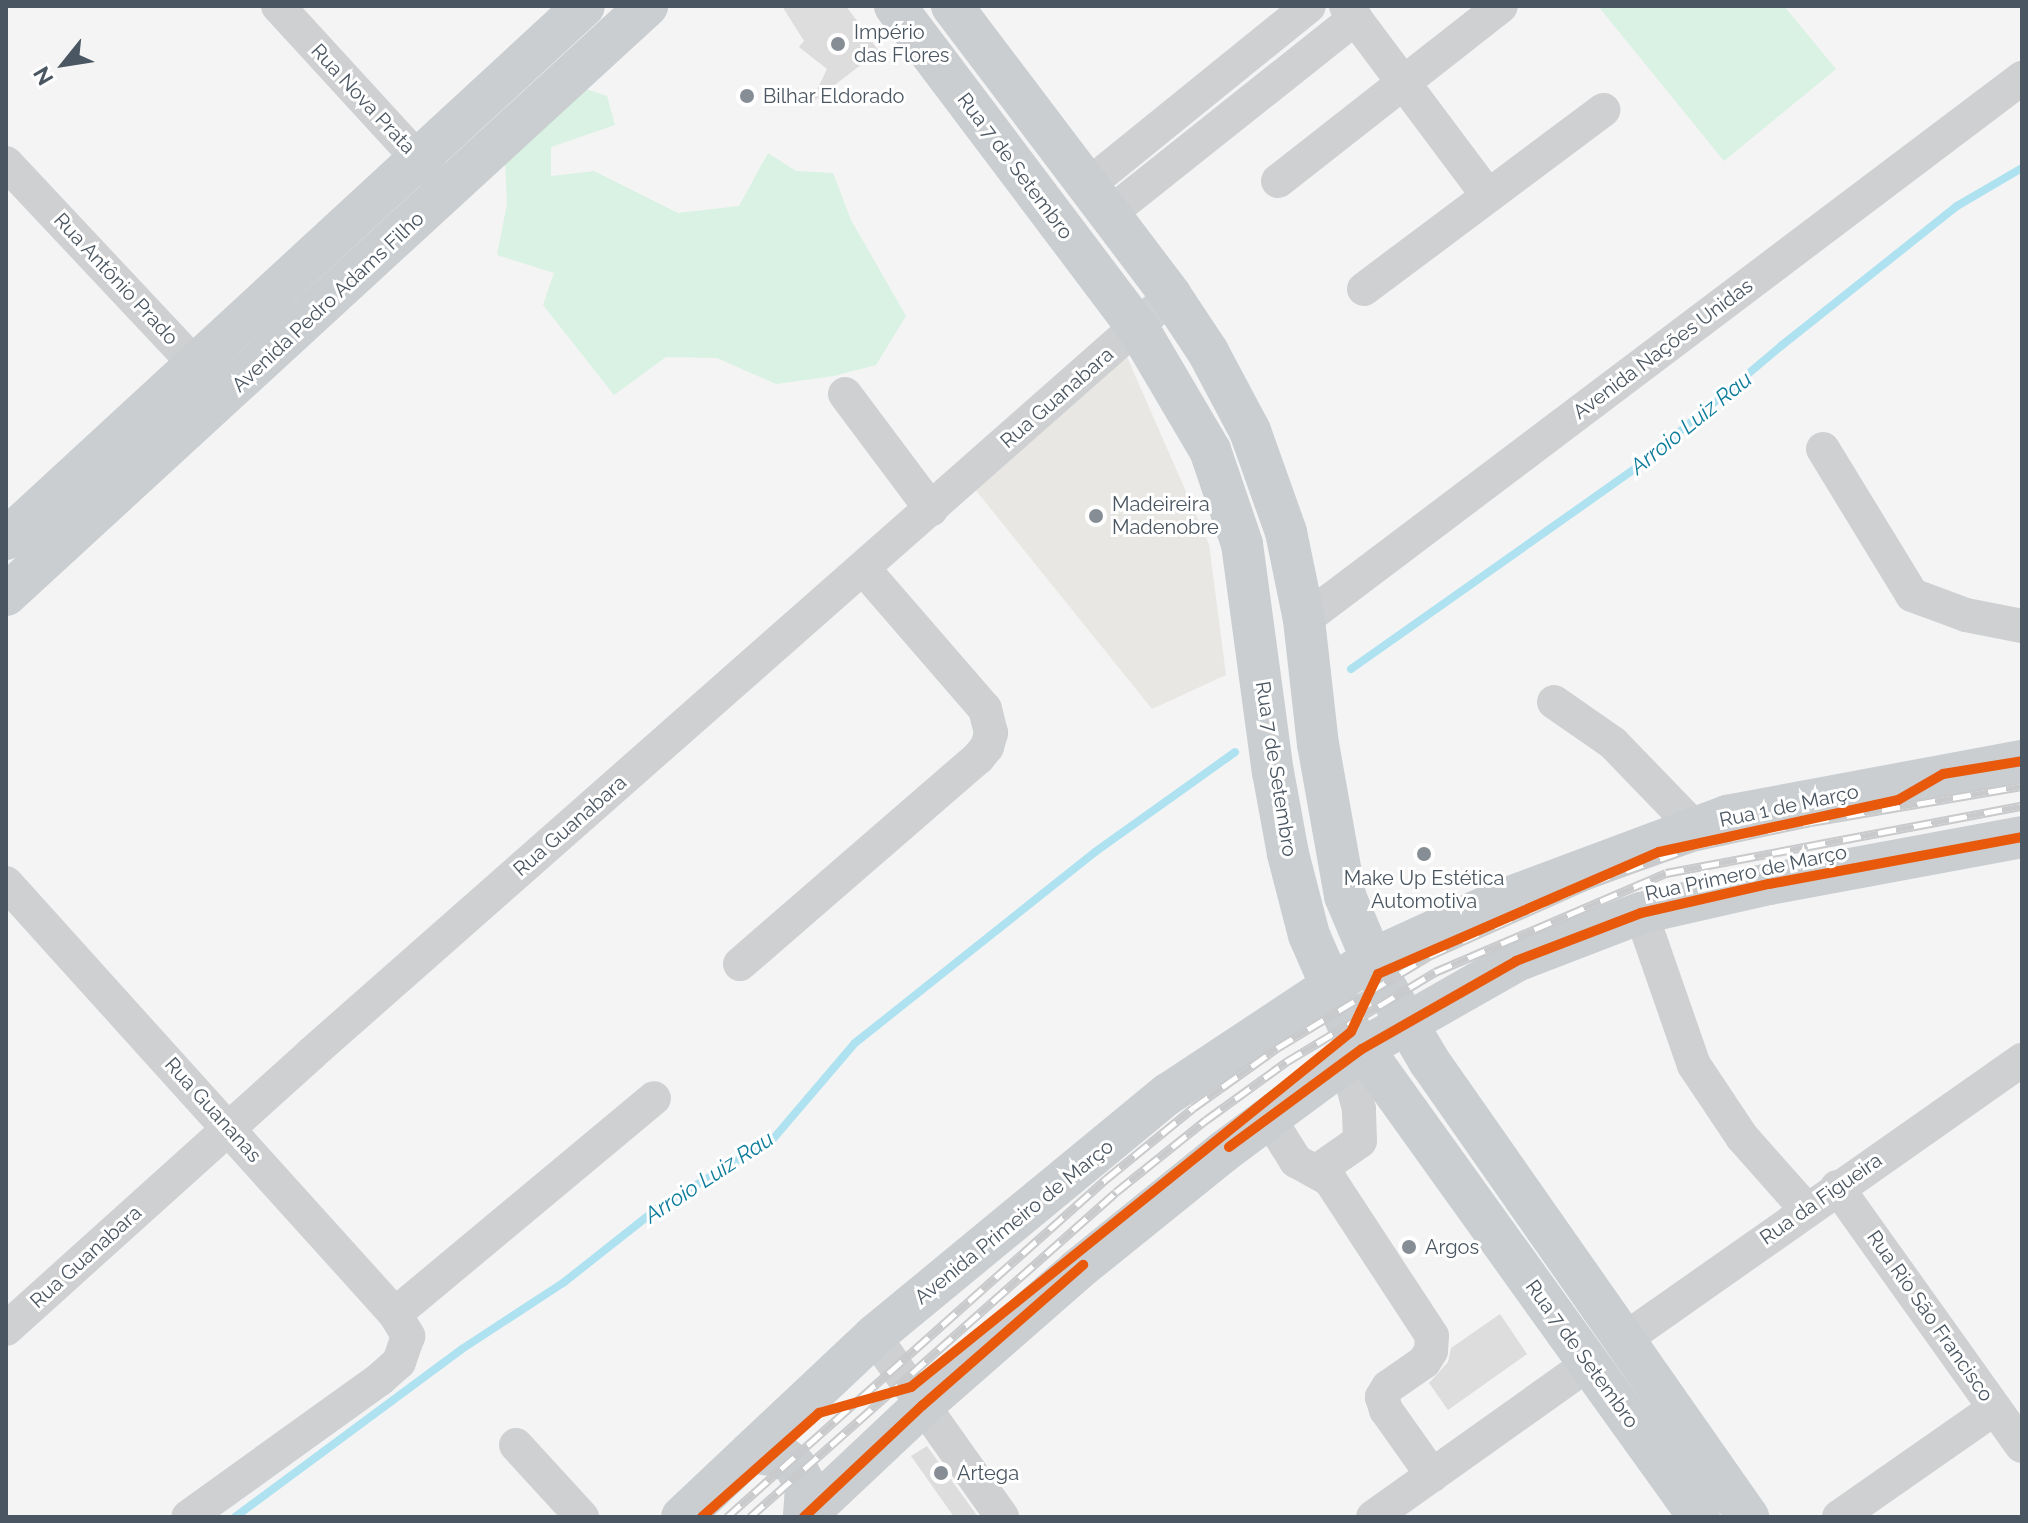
<!DOCTYPE html>
<html>
<head>
<meta charset="utf-8">
<style>
	body { margin:0 }
	#map { position:relative; width:2028px; height:1523px; overflow:hidden; background:#f4f4f4; font-family:Raleway,sans-serif }
	div>[style] { position:absolute }
	[style*='--x'] { left:calc(var(--x)*1px); top:calc(var(--y)*1px); width:calc(var(--w)*1px); rotate:calc(var(--a)*1deg) }
	.commercial>* { inset:0; background:#e8e7e3 }
	.green>* { inset:0; background:#d9f2e3 }
	.stream>* { height:8px; margin:-4px; padding:0 4px; transform-origin:4px; border-radius:4px; background:#aee2f0 }
	.building>* { inset:0; background:#ddddde }
	.minor>* { height:34px; margin:-17px; padding:0 17px; transform-origin:17px; border-radius:17px; background:#ced0d2 }
	.major>* { height:42px; margin:-21px; padding:0 21px; transform-origin:21px; border-radius:21px; background:#caced1 }
	.rail>* { height:9px; margin-top:-4.5px; transform-origin:0; background:repeating-linear-gradient(90deg,#fff 0 18px,#c9cacc 0 36px); box-sizing:border-box; border-block:2px solid #c9cacc }
	.cycleway>* { height:10px; margin:-5px; padding:0 5px; transform-origin:5px; border-radius:5px; background:#e8590c }
	.dots>* { width:22px; height:22px; translate:-50% -50%; box-sizing:border-box; border:4px solid #fff; border-radius:50% }
	span { translate:-50% -50%; white-space:nowrap; text-align:center; line-height:1.15; -webkit-text-stroke:6px #fff; paint-order:stroke }
	.poi-label { font-size:20px; color:#4a5661 }
	.left { translate:0 -50%; text-align:left }
	.street-label { font-size:20px; color:#4a5661 }
	.water-label { font-size:22px; color:#0c7c9b; font-style:italic }
	.frame { position:absolute; inset:0; border:8px solid #4a5661; pointer-events:none }
	.north { position:absolute; left:24px; top:24px; width:80px; height:80px; -webkit-text-stroke:6px #fff; paint-order:stroke; rotate:240deg; font-size:22px; font-weight:700; line-height:32px; text-align:center; color:#4a5661 }
	.north::after { content:''; display:block; margin:auto; width:28px; height:36px; background:#4a5661; clip-path:polygon(50% 0,100% 100%,50% 72%,0 100%) }
</style>
</head>
<body>
<div id="map">
	<div class="commercial">
		<div style="clip-path:polygon(1127px 357px,1209px 544px,1226px 675px,1152px 709px,974px 488px)"></div>
	</div>
	<div class="green">
		<div style="clip-path:polygon(1598px 6px,1784px 6px,1836px 69px,1724px 161px)"></div>
		<div style="clip-path:polygon(580px 87px,607px 96px,615px 125px,551px 147px,551px 176px,594px 171px,678px 213px,739px 206px,768px 153px,796px 171px,833px 173px,851px 220px,906px 316px,876px 365px,834px 376px,776px 384px,717px 358px,666px 357px,614px 395px,543px 305px,554px 273px,497px 255px,507px 204px,505px 158px)"></div>
	</div>
	<div class="stream">
		<div style="--x:1351;--y:669;--w:352;--a:-35.2"></div>
		<div style="--x:1639;--y:466;--w:186;--a:-40.2"></div>
		<div style="--x:1781;--y:346;--w:225;--a:-38.5"></div>
		<div style="--x:1957;--y:206;--w:75;--a:-30.3"></div>
		<div style="--x:235;--y:1517;--w:282;--a:-36.5"></div>
		<div style="--x:462;--y:1349;--w:121;--a:-33.2"></div>
		<div style="--x:563;--y:1283;--w:121;--a:-38.3"></div>
		<div style="--x:658;--y:1208;--w:134;--a:-31"></div>
		<div style="--x:773;--y:1139;--w:126;--a:-49.5"></div>
		<div style="--x:855;--y:1043;--w:307;--a:-38.5"></div>
		<div style="--x:1095;--y:852;--w:172;--a:-35.5"></div>
	</div>
	<div class="building">
		<div style="clip-path:polygon(782px 6px,846px 6px,879px 51px,810px 104px,827px 69px,799px 47px,804px 41px)"></div>
		<div style="clip-path:polygon(1500px 1314px,1527px 1354px,1448px 1410px,1429px 1383px,1448px 1362px,1451px 1348px)"></div>
		<div style="clip-path:polygon(927px 1446px,978px 1517px,954px 1517px,911px 1456px)"></div>
	</div>
	<div class="minor">
		<div style="--x:278;--y:6;--w:231;--a:47.5"></div>
		<div style="--x:1346;--y:6;--w:237;--a:53.2"></div>
		<div style="--x:6;--y:163;--w:299;--a:46.8"></div>
		<div style="--x:1278;--y:181;--w:283;--a:-38.1"></div>
		<div style="--x:1088;--y:185;--w:284;--a:-39"></div>
		<div style="--x:1109;--y:214;--w:315;--a:-38.5"></div>
		<div style="--x:1364;--y:289;--w:299;--a:-36.8"></div>
		<div style="--x:845;--y:394;--w:144;--a:53.2"></div>
		<div style="--x:1823;--y:449;--w:171;--a:58.6"></div>
		<div style="--x:1912;--y:595;--w:58;--a:20.3"></div>
		<div style="--x:1966;--y:615;--w:57;--a:11.1"></div>
		<div style="--x:1304;--y:620;--w:900;--a:-37.05"></div>
		<div style="--x:1554;--y:702;--w:72;--a:34.8"></div>
		<div style="--x:1613;--y:743;--w:118;--a:46"></div>
		<div style="--x:6;--y:883;--w:581;--a:47.93"></div>
		<div style="--x:395;--y:1314;--w:26;--a:59"></div>
		<div style="--x:408;--y:1336;--w:28;--a:109"></div>
		<div style="--x:399;--y:1362;--w:25;--a:138"></div>
		<div style="--x:380;--y:1379;--w:236;--a:144.3"></div>
		<div style="--x:1641;--y:913;--w:161;--a:70.8"></div>
		<div style="--x:1694;--y:1065;--w:87;--a:56.3"></div>
		<div style="--x:1742;--y:1137;--w:96;--a:48.4"></div>
		<div style="--x:740;--y:964;--w:315;--a:-40.9"></div>
		<div style="--x:978;--y:758;--w:14;--a:-51"></div>
		<div style="--x:987;--y:747;--w:15;--a:-74"></div>
		<div style="--x:991;--y:733;--w:25;--a:-104"></div>
		<div style="--x:985;--y:709;--w:186;--a:-130.9"></div>
		<div style="--x:1269;--y:1118;--w:51;--a:57.9"></div>
		<div style="--x:1296;--y:1161;--w:39;--a:29"></div>
		<div style="--x:1330;--y:1180;--w:186;--a:56.8"></div>
		<div style="--x:1432;--y:1336;--w:15;--a:94"></div>
		<div style="--x:1431;--y:1351;--w:13;--a:122"></div>
		<div style="--x:1424;--y:1362;--w:44;--a:145.2"></div>
		<div style="--x:1388;--y:1387;--w:12;--a:121"></div>
		<div style="--x:1382;--y:1397;--w:14;--a:73"></div>
		<div style="--x:1386;--y:1410;--w:80;--a:54.7"></div>
		<div style="--x:1317;--y:1171;--w:52;--a:-34.9"></div>
		<div style="--x:1360;--y:1141;--w:32;--a:-92"></div>
		<div style="--x:1359;--y:1109;--w:51;--a:-104.9"></div>
		<div style="--x:1837;--y:1187;--w:318;--a:54.5"></div>
		<div style="--x:395;--y:1314;--w:337;--a:-39.8"></div>
		<div style="--x:6;--y:1329;--w:411;--a:-42"></div>
		<div style="--x:311;--y:1054;--w:1146;--a:-41.39"></div>
		<div style="--x:874;--y:1336;--w:222;--a:54.7"></div>
		<div style="--x:1622;--y:1341;--w:489;--a:-35.1"></div>
		<div style="--x:516;--y:1445;--w:98;--a:47.5"></div>
		<div style="--x:1373;--y:1517;--w:266;--a:-35.4"></div>
		<div style="--x:1839;--y:1517;--w:190;--a:-34.9"></div>
	</div>
	<div class="major">
		<div style="--x:895;--y:6;--w:403;--a:53"></div>
		<div style="--x:1138;--y:328;--w:142;--a:59.5"></div>
		<div style="--x:1210;--y:450;--w:99;--a:71.2"></div>
		<div style="--x:1242;--y:544;--w:230;--a:82.3"></div>
		<div style="--x:1273;--y:772;--w:83;--a:79.6"></div>
		<div style="--x:1288;--y:854;--w:84;--a:75.5"></div>
		<div style="--x:1309;--y:935;--w:106;--a:66.6"></div>
		<div style="--x:1351;--y:1032;--w:597;--a:54.34"></div>
		<div style="--x:952;--y:6;--w:363;--a:52.9"></div>
		<div style="--x:1171;--y:296;--w:67;--a:56.5"></div>
		<div style="--x:1208;--y:352;--w:89;--a:62"></div>
		<div style="--x:1250;--y:431;--w:107;--a:70.4"></div>
		<div style="--x:1286;--y:532;--w:90;--a:78.4"></div>
		<div style="--x:1304;--y:620;--w:125;--a:83.6"></div>
		<div style="--x:1318;--y:744;--w:154;--a:79.9"></div>
		<div style="--x:1345;--y:896;--w:85;--a:67.1"></div>
		<div style="--x:1378;--y:974;--w:101;--a:59.6"></div>
		<div style="--x:1429;--y:1061;--w:557;--a:55.02"></div>
		<div style="--x:6;--y:539;--w:786;--a:-42.68"></div>
		<div style="--x:6;--y:595;--w:871;--a:-42.58"></div>
		<div style="--x:751;--y:1452;--w:32;--a:9"></div>
		<div style="--x:783;--y:1457;--w:15;--a:37"></div>
		<div style="--x:795;--y:1466;--w:24;--a:62"></div>
		<div style="--x:806;--y:1487;--w:30;--a:94"></div>
		<div style="--x:682;--y:1517;--w:264;--a:-43.3"></div>
		<div style="--x:874;--y:1336;--w:381;--a:-39.5"></div>
		<div style="--x:1168;--y:1094;--w:245;--a:-33.5"></div>
		<div style="--x:1372;--y:959;--w:137;--a:-24.5"></div>
		<div style="--x:1497;--y:902;--w:246;--a:-20.5"></div>
		<div style="--x:1727;--y:816;--w:300;--a:-10.6"></div>
		<div style="--x:804;--y:1517;--w:163;--a:-43.3"></div>
		<div style="--x:923;--y:1405;--w:205;--a:-41.2"></div>
		<div style="--x:1077;--y:1270;--w:188;--a:-38.9"></div>
		<div style="--x:1223;--y:1152;--w:173;--a:-36.5"></div>
		<div style="--x:1362;--y:1049;--w:177;--a:-29.7"></div>
		<div style="--x:1516;--y:961;--w:134;--a:-21"></div>
		<div style="--x:1641;--y:913;--w:131;--a:-12.8"></div>
		<div style="--x:1769;--y:884;--w:257;--a:-10.5"></div>
	</div>
	<div class="rail">
		<div style="--x:727;--y:1517;--w:508;--a:-41.73"></div>
		<div style="--x:1106;--y:1179;--w:112;--a:-39.2"></div>
		<div style="--x:1193;--y:1108;--w:103;--a:-35.5"></div>
		<div style="--x:1277;--y:1048;--w:178;--a:-31.2"></div>
		<div style="--x:1429;--y:956;--w:179;--a:-24.1"></div>
		<div style="--x:1592;--y:883;--w:111;--a:-19.4"></div>
		<div style="--x:1697;--y:846;--w:116;--a:-11.9"></div>
		<div style="--x:1811;--y:822;--w:214;--a:-9.7"></div>
		<div style="--x:750;--y:1517;--w:489;--a:-41.6"></div>
		<div style="--x:1116;--y:1192;--w:115;--a:-38.7"></div>
		<div style="--x:1206;--y:1120;--w:99;--a:-35.9"></div>
		<div style="--x:1286;--y:1062;--w:174;--a:-31.1"></div>
		<div style="--x:1435;--y:972;--w:251;--a:-23.2"></div>
		<div style="--x:1666;--y:873;--w:362;--a:-10.7"></div>
	</div>
	<div class="cycleway">
		<div style="--x:1229;--y:1147;--w:165;--a:-36.4"></div>
		<div style="--x:1362;--y:1049;--w:177;--a:-29.7"></div>
		<div style="--x:1516;--y:961;--w:134;--a:-21"></div>
		<div style="--x:1641;--y:913;--w:131;--a:-12.8"></div>
		<div style="--x:1769;--y:884;--w:257;--a:-10.5"></div>
		<div style="--x:702;--y:1517;--w:157;--a:-41.6"></div>
		<div style="--x:819;--y:1413;--w:96;--a:-15.8"></div>
		<div style="--x:911;--y:1387;--w:565;--a:-38.9"></div>
		<div style="--x:1351;--y:1032;--w:64;--a:-65"></div>
		<div style="--x:1378;--y:974;--w:306;--a:-23.5"></div>
		<div style="--x:1659;--y:852;--w:245;--a:-12.3"></div>
		<div style="--x:1898;--y:800;--w:52;--a:-30"></div>
		<div style="--x:1943;--y:774;--w:80;--a:-9.3"></div>
		<div style="--x:804;--y:1517;--w:163;--a:-43.3"></div>
		<div style="--x:923;--y:1405;--w:213;--a:-41.2"></div>
	</div>
	<div class="dots">
		<div style="left:838px;top:44px;background:#868d94"></div>
		<div style="left:747px;top:96px;background:#868d94"></div>
		<div style="left:1096px;top:516px;background:#868d94"></div>
		<div style="left:1424px;top:854px;background:#868d94"></div>
		<div style="left:1409px;top:1247px;background:#868d94"></div>
		<div style="left:941px;top:1473px;background:#868d94"></div>
	</div>
	<div class="poi-label">
		<span class="left" style="left:854px;top:44px">Império<br>das Flores</span>
		<span class="left" style="left:763px;top:96px">Bilhar Eldorado</span>
		<span class="left" style="left:1112px;top:516px">Madeireira<br>Madenobre</span>
		<span style="left:1424px;top:890px">Make Up Estética<br>Automotiva</span>
		<span class="left" style="left:1425px;top:1247px">Argos</span>
		<span class="left" style="left:957px;top:1473px">Artega</span>
	</div>
	<div class="street-label">
		<span style="left:363px;top:99px;rotate:47deg">Rua Nova Prata</span>
		<span style="left:1015px;top:166px;rotate:53deg">Rua 7 de Setembro</span>
		<span style="left:116px;top:279px;rotate:47deg">Rua Antônio Prado</span>
		<span style="left:328px;top:302px;rotate:-43deg">Avenida Pedro Adams Filho</span>
		<span style="left:1663px;top:349px;rotate:-37deg">Avenida Nações Unidas</span>
		<span style="left:1057px;top:398px;rotate:-41deg">Rua Guanabara</span>
		<span style="left:1276px;top:769px;rotate:81deg">Rua 7 de Setembro</span>
		<span style="left:1789px;top:806px;rotate:-12deg">Rua 1 de Março</span>
		<span style="left:570px;top:826px;rotate:-41deg">Rua Guanabara</span>
		<span style="left:1746px;top:873px;rotate:-12deg">Rua Primero de Março</span>
		<span style="left:213px;top:1110px;rotate:48deg">Rua Guananas</span>
		<span style="left:1821px;top:1199px;rotate:-35deg">Rua da Figueira</span>
		<span style="left:1014px;top:1222px;rotate:-39deg">Avenida Primeiro de Março</span>
		<span style="left:86px;top:1257px;rotate:-42deg">Rua Guanabara</span>
		<span style="left:1930px;top:1316px;rotate:55deg">Rua Rio São Francisco</span>
		<span style="left:1582px;top:1354px;rotate:54deg">Rua 7 de Setembro</span>
	</div>
	<div class="water-label">
		<span style="left:1691px;top:423px;rotate:-39deg">Arroio Luiz Rau</span>
		<span style="left:709px;top:1177px;rotate:-33deg">Arroio Luiz Rau</span>
	</div>
	<div class="frame"></div>
	<div class="north">N</div>
</div>
</body>
</html>
